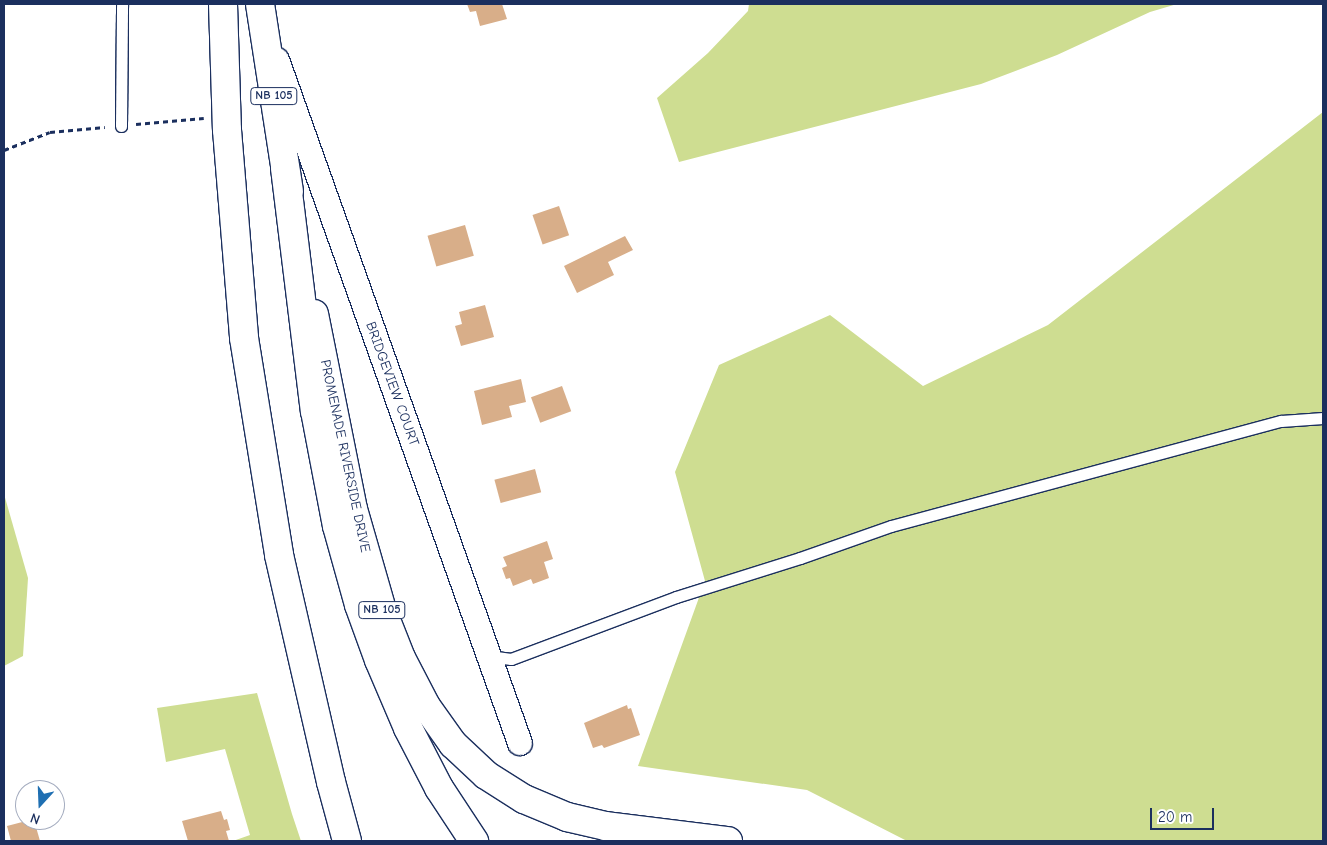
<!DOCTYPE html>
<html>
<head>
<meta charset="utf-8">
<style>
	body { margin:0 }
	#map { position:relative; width:1327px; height:845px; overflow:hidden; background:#fff; font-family:"Comic Neue",sans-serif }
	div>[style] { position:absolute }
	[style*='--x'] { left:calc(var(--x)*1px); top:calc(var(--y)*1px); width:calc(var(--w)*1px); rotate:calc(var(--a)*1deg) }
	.green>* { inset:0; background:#cedd91 }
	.building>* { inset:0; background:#d8ae89; transform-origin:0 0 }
	.path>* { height:3px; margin-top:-1.5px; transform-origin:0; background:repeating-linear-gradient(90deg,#1b2f5e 0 5px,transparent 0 9px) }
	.roads { filter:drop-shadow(1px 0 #1b2f5e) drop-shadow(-1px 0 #1b2f5e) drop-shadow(0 1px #1b2f5e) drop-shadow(0 -1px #1b2f5e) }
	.lane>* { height:11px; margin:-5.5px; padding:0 5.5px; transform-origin:5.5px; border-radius:5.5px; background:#fff }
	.street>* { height:24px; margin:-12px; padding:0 12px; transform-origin:12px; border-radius:12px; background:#fff }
	.primary>* { height:28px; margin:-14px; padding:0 14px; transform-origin:14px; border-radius:14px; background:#fff }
	.highway>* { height:28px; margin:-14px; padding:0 14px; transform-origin:14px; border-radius:14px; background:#fff }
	span { translate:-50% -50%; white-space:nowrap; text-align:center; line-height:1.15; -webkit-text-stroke:4px #fff; paint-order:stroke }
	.shield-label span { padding:1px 4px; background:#fff; border:1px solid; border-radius:4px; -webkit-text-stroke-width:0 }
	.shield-label { font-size:12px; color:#1b2f5e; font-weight:700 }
	.street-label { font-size:14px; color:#1b2f5e }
	.frame { position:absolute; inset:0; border:5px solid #1b2f5e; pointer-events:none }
	.north { position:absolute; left:15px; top:780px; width:50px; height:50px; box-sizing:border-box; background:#fff; border:1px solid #a4acbf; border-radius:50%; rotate:200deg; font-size:14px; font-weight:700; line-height:20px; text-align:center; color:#1b2f5e }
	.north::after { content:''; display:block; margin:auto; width:18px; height:22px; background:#1f6fb2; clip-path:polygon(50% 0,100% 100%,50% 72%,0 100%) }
	.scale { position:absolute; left:1150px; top:808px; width:64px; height:22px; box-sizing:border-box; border:2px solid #1b2f5e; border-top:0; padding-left:6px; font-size:15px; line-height:18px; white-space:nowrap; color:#1b2f5e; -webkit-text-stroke:4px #fff; paint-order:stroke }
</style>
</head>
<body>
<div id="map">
	<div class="green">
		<div style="clip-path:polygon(749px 4px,1177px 4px,1150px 12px,1057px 55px,981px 84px,679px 162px,657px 98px,708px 53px,748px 11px)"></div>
		<div style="clip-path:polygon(1323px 112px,1323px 841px,907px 841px,807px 790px,638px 766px,705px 581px,675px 472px,719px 365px,830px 315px,923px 386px,1048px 325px)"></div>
		<div style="clip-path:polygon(4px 494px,28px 578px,23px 656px,4px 666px)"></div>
		<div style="clip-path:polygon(257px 693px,292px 814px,301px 841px,233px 841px,250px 835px,225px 749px,166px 762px,157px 708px)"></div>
	</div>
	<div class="building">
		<div style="clip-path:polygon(467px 4px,502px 4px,507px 19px,480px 26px,476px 11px,470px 12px)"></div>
		<div style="left:559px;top:206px;width:31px;height:28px;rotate:71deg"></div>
		<div style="left:465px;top:225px;width:32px;height:39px;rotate:74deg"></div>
		<div style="clip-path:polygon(625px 236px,633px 250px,608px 262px,614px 275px,577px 293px,564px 266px)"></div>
		<div style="clip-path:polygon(485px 305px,494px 337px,461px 346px,455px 326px,462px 324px,459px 312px)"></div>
		<div style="clip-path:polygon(521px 379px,526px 402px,509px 406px,512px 417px,482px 425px,474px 391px)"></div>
		<div style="left:562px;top:386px;width:27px;height:33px;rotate:70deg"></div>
		<div style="left:535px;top:469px;width:24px;height:42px;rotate:75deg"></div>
		<div style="clip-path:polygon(547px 541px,553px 559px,544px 562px,549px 578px,533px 584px,531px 579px,513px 586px,510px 578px,506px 579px,502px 568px,507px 566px,503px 557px)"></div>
		<div style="clip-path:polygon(627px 705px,628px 709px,631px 708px,640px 735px,604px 748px,602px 745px,593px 748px,584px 723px)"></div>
		<div style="clip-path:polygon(221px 811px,224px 820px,227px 819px,230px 830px,226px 831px,229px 841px,188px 841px,182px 821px)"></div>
		<div style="clip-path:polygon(30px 820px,34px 820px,40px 841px,11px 841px,7px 826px)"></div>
	</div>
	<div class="path">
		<div style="--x:136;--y:124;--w:68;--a:-5"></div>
		<div style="--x:4;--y:150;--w:49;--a:-21.4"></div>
		<div style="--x:50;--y:132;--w:55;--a:-5.2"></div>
	</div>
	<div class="roads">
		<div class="lane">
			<div style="--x:121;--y:126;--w:122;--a:-89.5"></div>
			<div style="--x:489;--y:656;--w:22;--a:8"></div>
			<div style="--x:511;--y:659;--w:176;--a:-20.6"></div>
			<div style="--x:676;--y:597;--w:130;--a:-17.5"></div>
			<div style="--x:800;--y:558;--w:96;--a:-19.4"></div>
			<div style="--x:891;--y:526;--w:404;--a:-15.1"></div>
			<div style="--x:1281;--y:421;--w:42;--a:-4.1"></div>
		</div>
		<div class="street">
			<div style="--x:277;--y:60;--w:725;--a:70.42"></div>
		</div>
		<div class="primary">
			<div style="--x:223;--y:4;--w:126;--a:88.2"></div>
			<div style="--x:227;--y:130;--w:209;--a:85.3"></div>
			<div style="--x:244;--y:338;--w:220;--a:80.8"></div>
			<div style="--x:279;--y:555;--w:233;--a:77.1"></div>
			<div style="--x:331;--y:782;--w:61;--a:74.8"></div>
			<div style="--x:260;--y:4;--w:189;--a:81.2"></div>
			<div style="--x:314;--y:314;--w:199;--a:78.7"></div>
			<div style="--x:353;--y:509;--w:105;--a:74"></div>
			<div style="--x:382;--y:610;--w:52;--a:68.4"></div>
			<div style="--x:401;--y:658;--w:54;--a:62.5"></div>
			<div style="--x:426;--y:706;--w:47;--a:54.6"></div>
			<div style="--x:453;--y:744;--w:45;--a:43.2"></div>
			<div style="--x:486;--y:775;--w:45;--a:32.3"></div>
			<div style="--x:524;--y:799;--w:47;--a:22.7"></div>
			<div style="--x:567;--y:817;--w:39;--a:13"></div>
			<div style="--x:605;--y:826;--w:124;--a:7"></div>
		</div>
		<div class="highway">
			<div style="--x:285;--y:168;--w:245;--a:83"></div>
			<div style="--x:315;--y:411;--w:117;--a:79.2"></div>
			<div style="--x:337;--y:526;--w:82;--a:74.4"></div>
			<div style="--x:359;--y:605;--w:59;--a:70"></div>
			<div style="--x:379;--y:660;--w:74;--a:66.9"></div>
			<div style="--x:408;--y:728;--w:68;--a:62.7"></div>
			<div style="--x:439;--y:788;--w:64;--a:56.6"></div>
		</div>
	</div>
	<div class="shield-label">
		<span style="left:274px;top:96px">NB 105</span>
		<span style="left:382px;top:610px">NB 105</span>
	</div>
	<div class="street-label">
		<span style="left:392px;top:384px;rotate:70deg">BRIDGEVIEW COURT</span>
		<span style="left:345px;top:456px;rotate:78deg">PROMENADE RIVERSIDE DRIVE</span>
	</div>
	<div class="frame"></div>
	<div class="north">N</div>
	<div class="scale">20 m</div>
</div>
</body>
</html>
